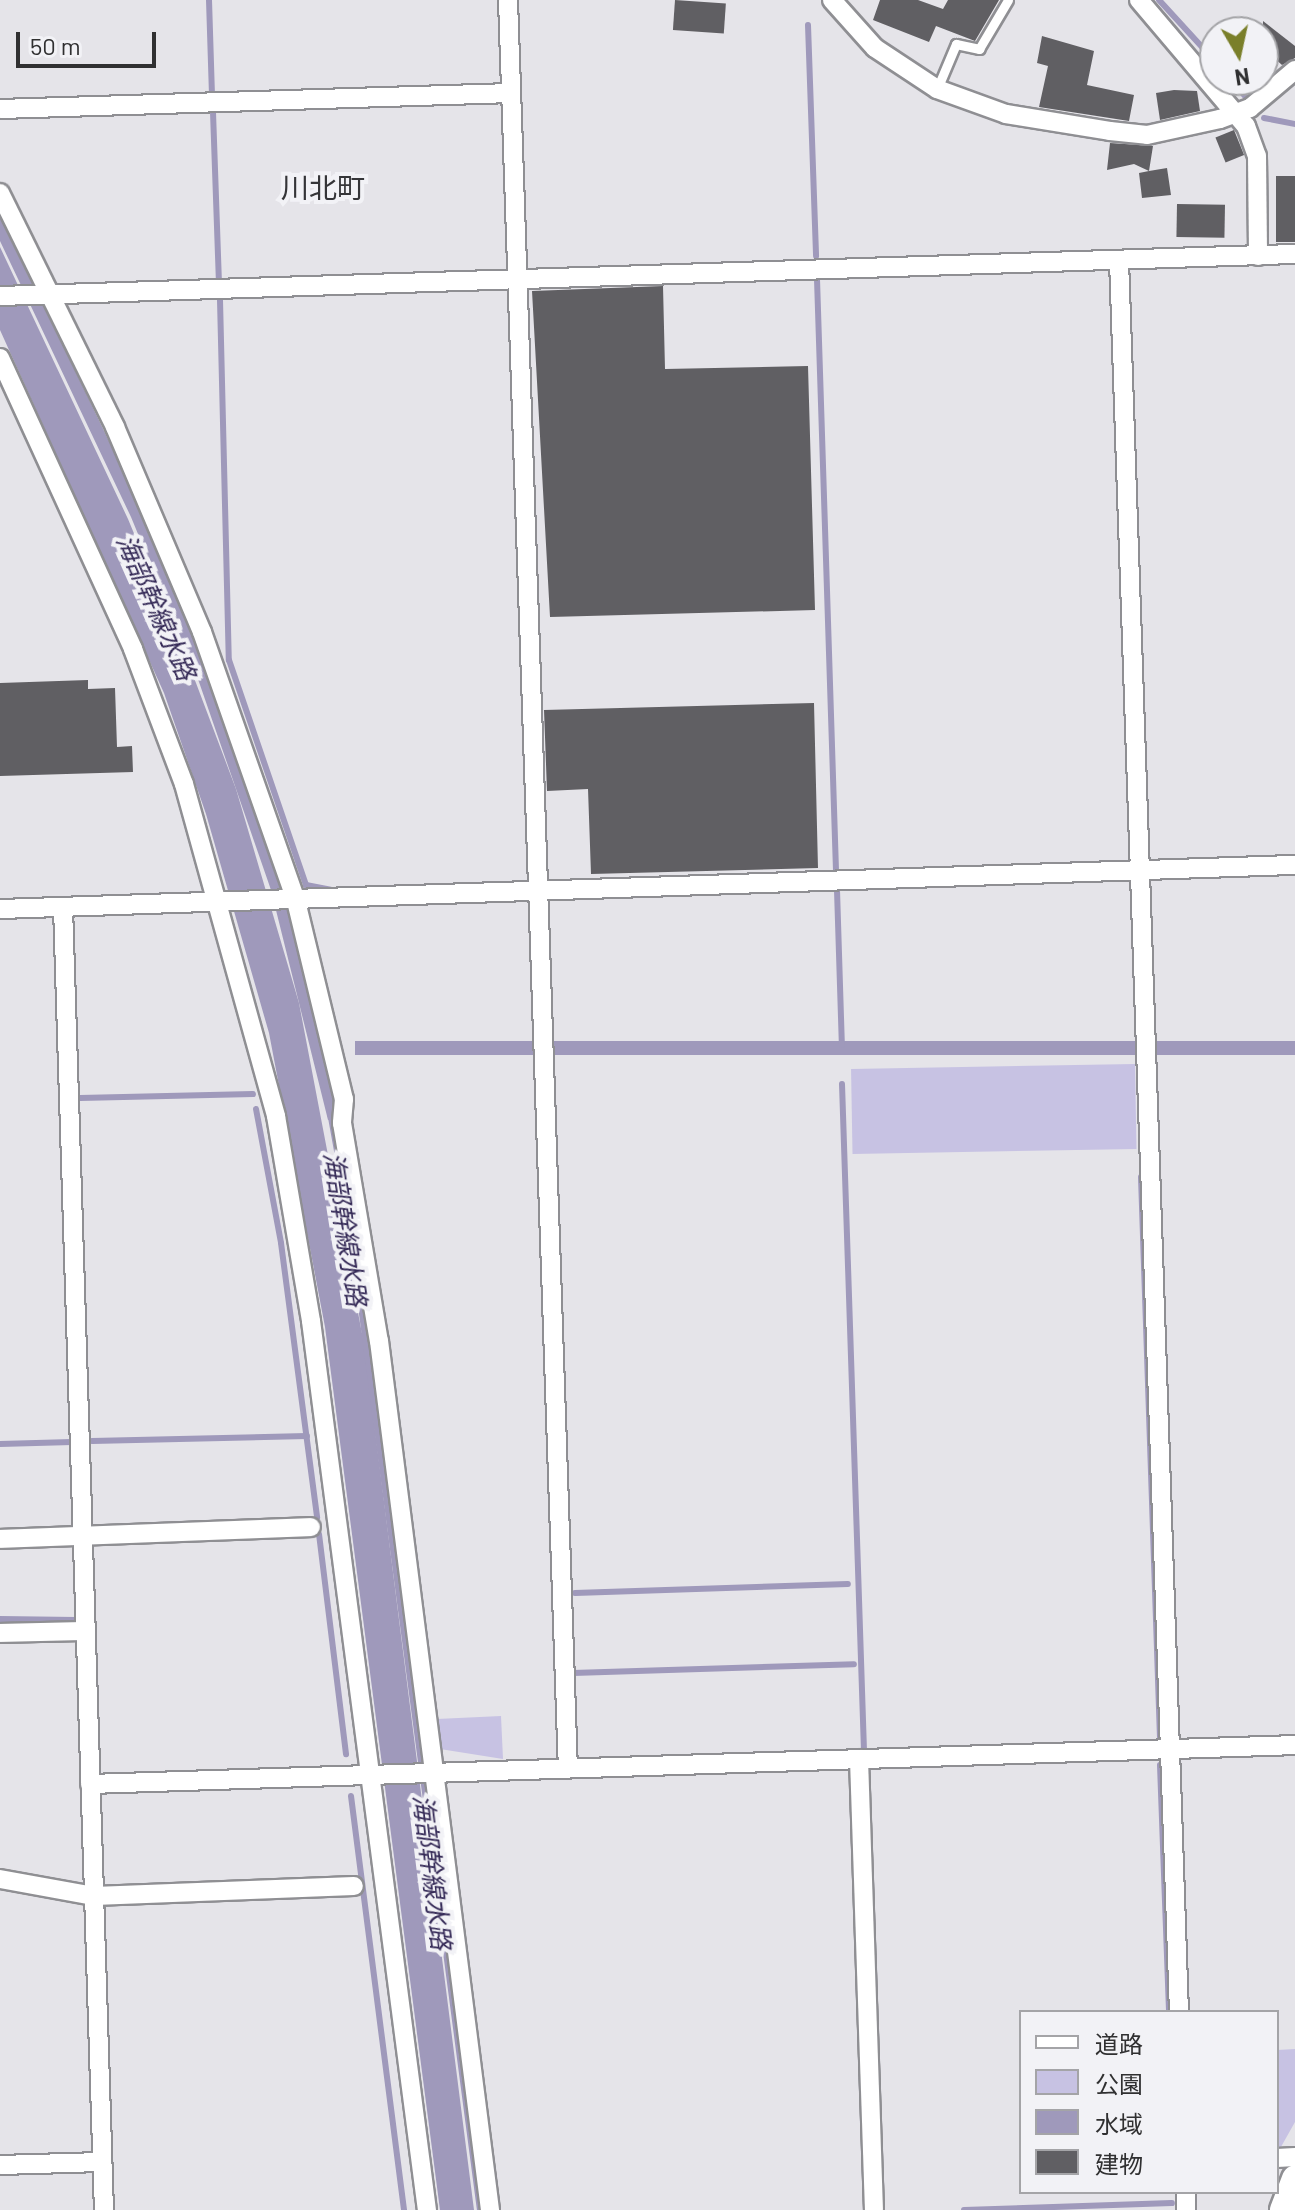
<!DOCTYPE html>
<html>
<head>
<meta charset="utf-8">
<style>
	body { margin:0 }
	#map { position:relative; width:1295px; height:2210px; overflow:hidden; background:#e5e4e9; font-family:Barlow,"Noto Sans JP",sans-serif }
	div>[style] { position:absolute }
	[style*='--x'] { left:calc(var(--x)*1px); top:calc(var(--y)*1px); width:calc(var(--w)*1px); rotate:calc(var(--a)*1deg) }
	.green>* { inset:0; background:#c7c2e3; transform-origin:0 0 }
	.water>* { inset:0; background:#9f99bb; transform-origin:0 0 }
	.stream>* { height:6px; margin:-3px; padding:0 3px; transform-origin:3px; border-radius:3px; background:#9f99bb }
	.building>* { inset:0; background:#605f63; transform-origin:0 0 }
	.roads { filter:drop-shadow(2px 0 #8f8f93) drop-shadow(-2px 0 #8f8f93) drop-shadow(0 2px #8f8f93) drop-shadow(0 -2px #8f8f93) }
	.lane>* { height:9px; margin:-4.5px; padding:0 4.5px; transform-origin:4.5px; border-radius:4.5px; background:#fff }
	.street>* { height:18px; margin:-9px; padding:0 9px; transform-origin:9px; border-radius:9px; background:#fff }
	.secondary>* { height:26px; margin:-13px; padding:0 13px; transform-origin:13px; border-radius:13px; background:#fff }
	span { translate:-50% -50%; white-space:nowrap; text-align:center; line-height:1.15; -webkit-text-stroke:8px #f2f2f6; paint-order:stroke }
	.water-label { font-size:26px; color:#352a57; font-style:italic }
	.quarter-label { font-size:28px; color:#353538 }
	.legend { position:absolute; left:1019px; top:2010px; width:260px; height:184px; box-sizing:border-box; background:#f2f2f6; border:2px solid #a4a4a7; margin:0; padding:10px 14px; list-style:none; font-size:24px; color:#303031 }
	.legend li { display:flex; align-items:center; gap:16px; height:40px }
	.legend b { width:40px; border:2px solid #a4a4a7 }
	.north { position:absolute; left:1199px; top:16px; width:80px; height:80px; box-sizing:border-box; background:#f2f2f6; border:2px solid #a4a4a7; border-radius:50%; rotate:171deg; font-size:22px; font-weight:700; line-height:32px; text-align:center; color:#303031 }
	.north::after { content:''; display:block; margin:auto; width:28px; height:36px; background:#7a7f2a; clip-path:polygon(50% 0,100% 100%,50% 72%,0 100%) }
	.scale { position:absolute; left:16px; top:32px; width:140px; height:36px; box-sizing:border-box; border:4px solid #303031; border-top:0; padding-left:10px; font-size:24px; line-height:28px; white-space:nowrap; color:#303031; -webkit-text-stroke:6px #f2f2f6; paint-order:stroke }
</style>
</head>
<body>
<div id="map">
	<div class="green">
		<div style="left:1135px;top:1064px;width:85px;height:284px;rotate:89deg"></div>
		<div style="clip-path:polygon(501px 1716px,503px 1759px,440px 1749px,437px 1719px)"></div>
		<div style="clip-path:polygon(1295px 2049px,1295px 2122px,1277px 2154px,1277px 2050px)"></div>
	</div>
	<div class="water">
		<div style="clip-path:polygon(0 214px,141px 508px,210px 674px,281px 884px,336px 1097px,334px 1119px,328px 1120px,271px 890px,199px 682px,131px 517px,0 241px)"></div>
		<div style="clip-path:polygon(0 247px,128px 519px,196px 683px,236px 789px,299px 1003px,364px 1344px,474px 2210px,440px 2210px,325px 1327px,269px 1033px,206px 814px,164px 693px,0 330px)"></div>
		<div style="left:1295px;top:1041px;width:14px;height:940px;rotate:90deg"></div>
	</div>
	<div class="stream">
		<div style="--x:209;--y:0;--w:94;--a:88.2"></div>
		<div style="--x:1159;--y:0;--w:64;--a:47.5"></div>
		<div style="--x:808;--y:25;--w:231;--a:88"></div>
		<div style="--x:1214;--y:61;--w:1;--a:45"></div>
		<div style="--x:1231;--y:80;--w:21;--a:49"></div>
		<div style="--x:213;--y:112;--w:170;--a:88"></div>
		<div style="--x:1264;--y:118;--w:32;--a:11"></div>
		<div style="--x:817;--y:279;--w:592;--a:88.16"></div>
		<div style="--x:220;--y:300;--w:360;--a:88.6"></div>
		<div style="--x:229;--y:660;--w:238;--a:71.1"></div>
		<div style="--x:306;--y:885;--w:25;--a:11"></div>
		<div style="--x:837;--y:890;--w:155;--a:88.2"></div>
		<div style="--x:842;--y:1084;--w:666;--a:88.11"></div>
		<div style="--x:80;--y:1098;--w:173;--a:-1.3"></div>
		<div style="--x:256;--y:1109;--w:136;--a:79.4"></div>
		<div style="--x:281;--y:1243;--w:277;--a:82.5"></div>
		<div style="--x:330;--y:1112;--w:84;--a:79.8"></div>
		<div style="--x:1141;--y:1177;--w:560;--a:88.06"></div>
		<div style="--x:352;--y:1238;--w:980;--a:82.5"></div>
		<div style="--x:92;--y:1441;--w:215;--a:-1.3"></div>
		<div style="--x:0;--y:1444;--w:72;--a:-1.6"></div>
		<div style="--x:319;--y:1534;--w:222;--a:83"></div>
		<div style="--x:575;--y:1593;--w:273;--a:-1.9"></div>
		<div style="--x:0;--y:1619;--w:76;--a:0.8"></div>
		<div style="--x:573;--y:1673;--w:281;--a:-1.8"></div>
		<div style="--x:1160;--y:1765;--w:247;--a:87.9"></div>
		<div style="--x:351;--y:1796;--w:417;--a:82.7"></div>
		<div style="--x:964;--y:2210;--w:208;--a:-1.9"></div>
	</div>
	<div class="building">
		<div style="left:675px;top:0;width:51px;height:30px;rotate:4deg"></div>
		<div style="clip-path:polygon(880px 0,918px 0,943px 9px,948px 0,999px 0,975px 41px,936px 26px,929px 42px,873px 20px)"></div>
		<div style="clip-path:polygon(1263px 21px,1295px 46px,1295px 58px,1282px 65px,1263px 48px)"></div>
		<div style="clip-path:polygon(1042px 36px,1094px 51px,1087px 85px,1134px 95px,1129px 121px,1039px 107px,1048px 66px,1037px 63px)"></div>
		<div style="clip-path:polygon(1174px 90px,1197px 91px,1200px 111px,1160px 120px,1156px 93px)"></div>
		<div style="left:1234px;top:130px;width:27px;height:20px;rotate:68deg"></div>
		<div style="clip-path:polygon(1110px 143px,1153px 146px,1149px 171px,1167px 168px,1171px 195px,1142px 198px,1139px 173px,1149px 171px,1134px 164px,1107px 170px)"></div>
		<div style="left:1295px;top:176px;width:66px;height:19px;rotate:90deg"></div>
		<div style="left:1177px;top:204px;width:48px;height:33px;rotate:1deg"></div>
		<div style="clip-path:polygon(663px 286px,665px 369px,808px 366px,815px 610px,550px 617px,532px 291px)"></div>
		<div style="clip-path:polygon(88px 680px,88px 689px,115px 688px,117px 747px,132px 746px,133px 772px,0 776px,0 683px)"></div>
		<div style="clip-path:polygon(814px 703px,818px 868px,591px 874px,588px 789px,547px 791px,544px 710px)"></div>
	</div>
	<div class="roads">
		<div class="lane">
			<div style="--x:937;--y:89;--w:49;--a:-67.1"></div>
			<div style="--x:956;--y:44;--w:24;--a:12"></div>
			<div style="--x:979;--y:49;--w:57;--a:-59.4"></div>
		</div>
		<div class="street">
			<div style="--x:508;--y:0;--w:1769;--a:88.06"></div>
			<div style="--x:832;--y:0;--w:64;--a:48.1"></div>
			<div style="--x:875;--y:48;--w:74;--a:33.5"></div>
			<div style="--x:937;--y:89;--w:73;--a:19.9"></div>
			<div style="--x:1006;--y:114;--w:105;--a:9.3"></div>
			<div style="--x:1110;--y:131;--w:37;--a:6"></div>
			<div style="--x:1147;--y:135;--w:75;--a:-12.4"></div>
			<div style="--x:1220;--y:119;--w:32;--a:-20"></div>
			<div style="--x:1250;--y:108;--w:59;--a:-40.2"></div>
			<div style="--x:1139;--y:0;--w:165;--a:49.7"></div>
			<div style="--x:1246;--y:126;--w:32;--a:70"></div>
			<div style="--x:1257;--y:156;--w:100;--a:89.4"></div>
			<div style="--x:0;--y:109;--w:511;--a:-1.79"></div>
			<div style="--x:0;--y:193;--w:261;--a:63.8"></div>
			<div style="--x:115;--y:427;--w:223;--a:67"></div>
			<div style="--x:202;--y:632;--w:285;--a:70.7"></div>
			<div style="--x:296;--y:901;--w:204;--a:76.4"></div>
			<div style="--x:344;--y:1099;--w:24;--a:95"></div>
			<div style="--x:342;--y:1123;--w:221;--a:80.4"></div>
			<div style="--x:379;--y:1341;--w:876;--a:82.72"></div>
			<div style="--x:1119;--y:260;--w:1753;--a:88.04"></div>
			<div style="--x:0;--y:296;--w:1296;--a:-1.86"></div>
			<div style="--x:0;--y:358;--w:320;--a:65.4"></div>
			<div style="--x:133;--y:649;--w:144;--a:69.3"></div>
			<div style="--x:184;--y:784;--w:345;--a:74.5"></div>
			<div style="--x:276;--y:1116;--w:208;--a:80.3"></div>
			<div style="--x:311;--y:1321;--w:897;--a:82.57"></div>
			<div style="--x:63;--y:907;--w:1304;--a:88.2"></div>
			<div style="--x:0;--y:909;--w:1296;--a:-1.95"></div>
			<div style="--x:0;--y:1539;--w:311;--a:-2.2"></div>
			<div style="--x:0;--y:1633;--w:85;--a:-1.3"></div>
			<div style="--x:859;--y:1759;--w:451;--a:88.1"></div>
			<div style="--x:90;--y:1784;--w:1206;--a:-1.85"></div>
			<div style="--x:0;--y:1879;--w:96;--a:10.3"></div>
			<div style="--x:94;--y:1896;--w:260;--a:-2.2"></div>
			<div style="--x:1277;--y:2158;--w:18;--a:-3"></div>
			<div style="--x:0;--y:2165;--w:102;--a:-1.7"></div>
			<div style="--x:1186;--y:2192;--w:18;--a:90"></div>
		</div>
		<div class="secondary">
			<div style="--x:1283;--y:2210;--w:34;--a:-69"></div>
		</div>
	</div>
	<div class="water-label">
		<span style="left:157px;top:607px;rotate:66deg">海部幹線水路</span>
		<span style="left:346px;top:1229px;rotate:81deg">海部幹線水路</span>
		<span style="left:433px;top:1872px;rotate:83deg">海部幹線水路</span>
	</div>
	<div class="quarter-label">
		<span style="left:323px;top:187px">川北町</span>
	</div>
	<ul class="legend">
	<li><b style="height:10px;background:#fff"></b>道路</li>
	<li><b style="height:22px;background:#c7c2e3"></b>公園</li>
	<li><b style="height:22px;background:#9f99bb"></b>水域</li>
	<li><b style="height:22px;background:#605f63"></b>建物</li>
	</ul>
	<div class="north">N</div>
	<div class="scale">50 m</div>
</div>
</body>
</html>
